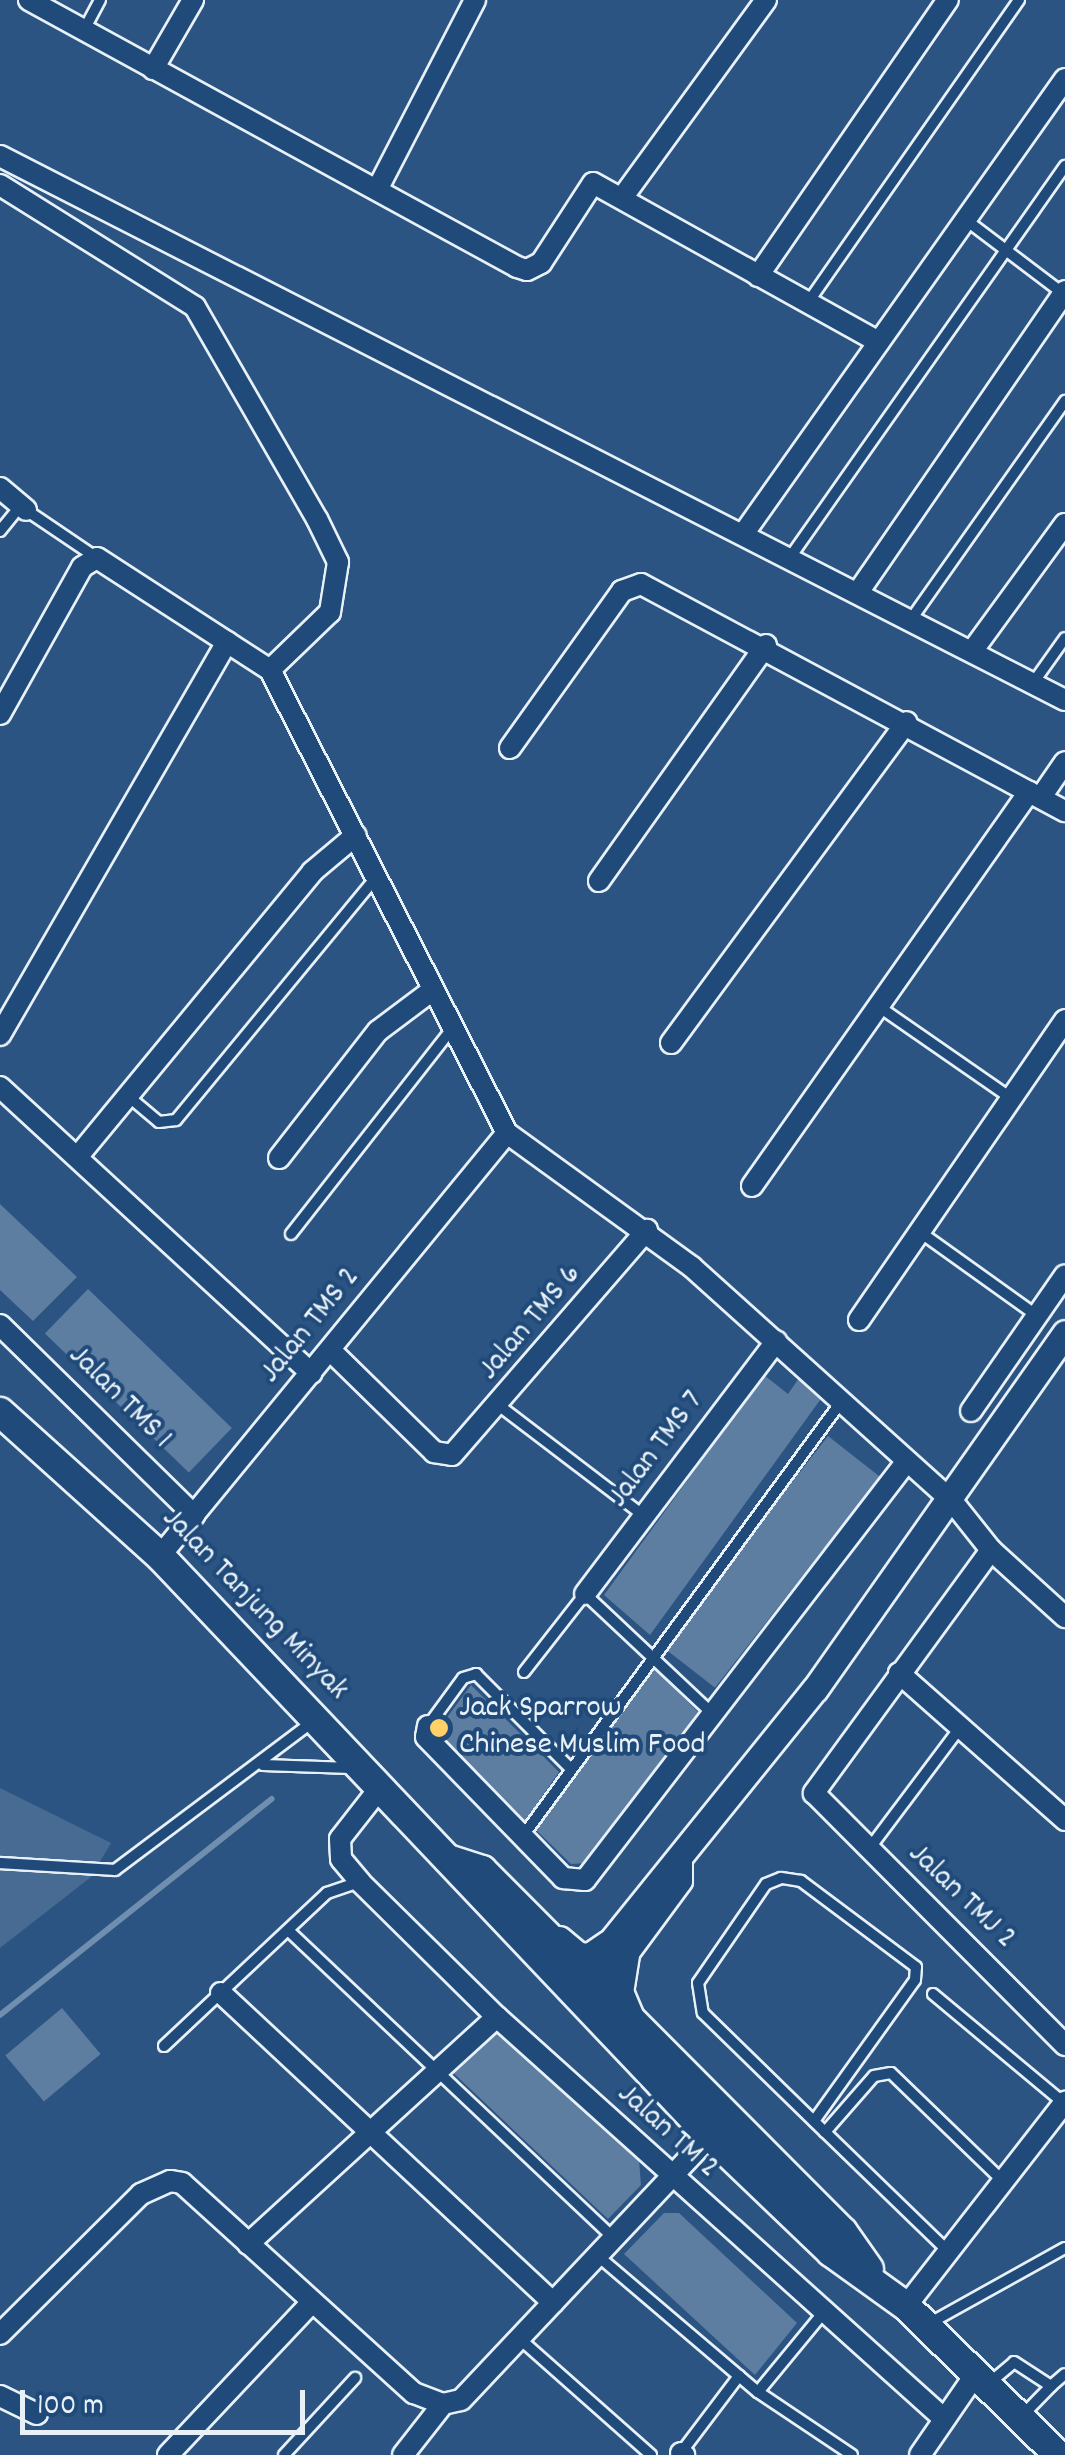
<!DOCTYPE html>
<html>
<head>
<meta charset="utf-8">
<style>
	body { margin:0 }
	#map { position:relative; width:1065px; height:2455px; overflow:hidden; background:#2b5482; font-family:Dekko,sans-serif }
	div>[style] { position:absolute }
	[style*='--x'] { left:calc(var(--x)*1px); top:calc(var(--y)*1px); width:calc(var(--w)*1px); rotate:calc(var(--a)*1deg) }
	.green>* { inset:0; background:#476b93 }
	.stream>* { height:6px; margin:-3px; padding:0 3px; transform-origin:3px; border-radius:3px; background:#708ead }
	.building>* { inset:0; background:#5d7da1; transform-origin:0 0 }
	.roads { filter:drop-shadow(2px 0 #e8f1f8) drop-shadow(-2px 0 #e8f1f8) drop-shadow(0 2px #e8f1f8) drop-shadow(0 -2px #e8f1f8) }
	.service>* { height:10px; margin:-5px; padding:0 5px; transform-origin:5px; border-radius:5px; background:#1f4a7a }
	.minor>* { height:20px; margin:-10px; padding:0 10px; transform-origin:10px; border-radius:10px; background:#1f4a7a }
	.tertiary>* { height:25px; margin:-12.5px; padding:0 12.5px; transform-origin:12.5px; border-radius:12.5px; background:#1f4a7a }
	.secondary>* { height:28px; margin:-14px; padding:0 14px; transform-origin:14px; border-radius:14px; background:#1f4a7a }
	.dots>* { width:28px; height:28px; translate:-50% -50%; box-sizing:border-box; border:5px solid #1f4a7a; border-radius:50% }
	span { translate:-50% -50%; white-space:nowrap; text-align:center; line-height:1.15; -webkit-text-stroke:8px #1f4a7a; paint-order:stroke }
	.street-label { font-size:32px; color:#e8f1f8 }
	.poi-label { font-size:32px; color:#e8f1f8 }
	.left { translate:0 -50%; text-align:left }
	.scale { position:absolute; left:20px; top:2390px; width:285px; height:45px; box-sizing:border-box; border:5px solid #e8f1f8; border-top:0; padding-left:12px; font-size:30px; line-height:35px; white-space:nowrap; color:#e8f1f8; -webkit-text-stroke:8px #1f4a7a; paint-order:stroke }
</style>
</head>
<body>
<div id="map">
	<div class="green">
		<div style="clip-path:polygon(0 1788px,111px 1843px,91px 1877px,0 1948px)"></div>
	</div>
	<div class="stream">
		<div style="--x:0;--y:2015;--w:347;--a:-38.5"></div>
	</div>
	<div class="building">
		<div style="clip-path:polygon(0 1204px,77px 1277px,33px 1321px,0 1290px)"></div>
		<div style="left:88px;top:1289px;width:200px;height:62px;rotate:44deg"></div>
		<div style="clip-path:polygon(764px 1375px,788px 1394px,799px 1378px,823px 1396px,650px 1635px,604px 1595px)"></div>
		<div style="left:828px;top:1436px;width:66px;height:268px;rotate:38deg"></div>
		<div style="clip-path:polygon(654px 1668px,698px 1712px,587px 1863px,571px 1864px,536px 1830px)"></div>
		<div style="clip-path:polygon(471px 1685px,559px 1772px,523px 1824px,434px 1735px)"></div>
		<div style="left:62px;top:2008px;width:60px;height:74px;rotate:50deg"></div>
		<div style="clip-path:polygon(492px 2025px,639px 2160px,641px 2185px,608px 2219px,448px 2068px)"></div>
		<div style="clip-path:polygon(664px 2213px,679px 2213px,797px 2323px,755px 2375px,624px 2254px)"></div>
	</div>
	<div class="roads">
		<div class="service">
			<div style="--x:84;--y:30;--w:34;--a:-62"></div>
			<div style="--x:966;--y:220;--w:123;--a:37.1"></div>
			<div style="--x:809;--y:301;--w:367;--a:-55.1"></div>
			<div style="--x:0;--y:531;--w:26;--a:-51"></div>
			<div style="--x:16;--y:511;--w:10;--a:-6"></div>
			<div style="--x:26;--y:510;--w:86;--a:34.1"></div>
			<div style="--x:791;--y:556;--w:477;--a:-54.9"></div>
			<div style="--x:912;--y:618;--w:266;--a:-54.8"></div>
			<div style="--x:1033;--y:683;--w:55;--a:-54.6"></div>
			<div style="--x:878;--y:1006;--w:162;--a:34.7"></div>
			<div style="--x:128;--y:1096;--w:40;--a:40"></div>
			<div style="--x:159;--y:1122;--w:17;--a:-7"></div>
			<div style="--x:176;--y:1120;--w:311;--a:-50.5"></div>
			<div style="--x:920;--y:1232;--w:143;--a:35.6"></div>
			<div style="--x:291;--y:1234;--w:259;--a:-51.9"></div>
			<div style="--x:501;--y:1407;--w:180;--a:37.3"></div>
			<div style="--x:524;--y:1672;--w:99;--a:-52"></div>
			<div style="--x:585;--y:1594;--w:175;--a:43.2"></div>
			<div style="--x:428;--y:1726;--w:59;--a:-53.9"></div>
			<div style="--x:463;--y:1678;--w:14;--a:-17"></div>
			<div style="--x:476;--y:1674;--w:134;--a:45"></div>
			<div style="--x:263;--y:1765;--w:88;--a:2"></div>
			<div style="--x:523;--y:1836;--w:538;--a:-53.77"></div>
			<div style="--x:869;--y:1849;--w:151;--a:-53.1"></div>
			<div style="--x:0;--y:1863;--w:115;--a:3.5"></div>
			<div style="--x:115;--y:1870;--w:250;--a:-36.9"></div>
			<div style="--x:289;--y:1931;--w:446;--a:43.4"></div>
			<div style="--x:933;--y:1994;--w:170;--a:39.8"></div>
			<div style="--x:164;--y:2046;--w:224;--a:-43.2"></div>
			<div style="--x:327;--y:1893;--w:34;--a:-19"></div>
			<div style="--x:814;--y:2121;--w:173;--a:-54.4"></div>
			<div style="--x:915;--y:1980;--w:13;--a:-86"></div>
			<div style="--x:916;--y:1967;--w:144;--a:-143.2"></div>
			<div style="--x:801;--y:1881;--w:20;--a:-171"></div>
			<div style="--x:781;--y:1878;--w:16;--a:158"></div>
			<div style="--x:766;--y:1884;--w:120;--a:124.5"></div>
			<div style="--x:698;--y:1983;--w:30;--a:81"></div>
			<div style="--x:703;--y:2013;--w:170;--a:44.3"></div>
			<div style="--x:825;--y:2132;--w:171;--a:44.1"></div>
			<div style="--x:825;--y:2132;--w:74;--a:-48.8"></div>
			<div style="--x:874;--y:2076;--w:17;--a:-10"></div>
			<div style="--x:891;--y:2073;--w:156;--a:44"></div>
			<div style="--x:598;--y:2256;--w:210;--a:40.4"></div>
			<div style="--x:758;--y:2392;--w:113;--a:33.8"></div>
			<div style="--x:930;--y:2323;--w:154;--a:-29.1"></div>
			<div style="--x:520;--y:2339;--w:175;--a:41.5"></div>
			<div style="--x:987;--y:2385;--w:35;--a:-40"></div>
			<div style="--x:1014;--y:2362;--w:44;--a:33"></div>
			<div style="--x:1051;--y:2386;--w:18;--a:-41"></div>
			<div style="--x:758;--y:2392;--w:104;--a:-50.5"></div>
			<div style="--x:1020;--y:2418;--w:45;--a:-45.9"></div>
			<div style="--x:680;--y:2454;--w:98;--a:-52.9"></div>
			<div style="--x:284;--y:2455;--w:105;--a:-47.3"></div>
		</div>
		<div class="minor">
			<div style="--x:29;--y:0;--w:556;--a:28.68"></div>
			<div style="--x:517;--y:267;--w:10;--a:17"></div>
			<div style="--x:527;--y:270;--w:16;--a:-27"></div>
			<div style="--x:541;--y:263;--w:95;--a:-57"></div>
			<div style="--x:593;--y:183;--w:327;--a:29.1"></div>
			<div style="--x:153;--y:69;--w:80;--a:-59.9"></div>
			<div style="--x:0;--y:156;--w:1196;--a:27.06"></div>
			<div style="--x:0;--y:185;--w:230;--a:32"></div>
			<div style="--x:195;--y:307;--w:245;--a:60.1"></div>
			<div style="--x:317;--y:519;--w:48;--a:64"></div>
			<div style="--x:338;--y:562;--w:51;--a:99.1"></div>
			<div style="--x:330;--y:612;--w:83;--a:136"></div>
			<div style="--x:378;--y:188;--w:212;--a:-62.7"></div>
			<div style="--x:622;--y:198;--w:245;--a:-54"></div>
			<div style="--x:758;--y:276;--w:335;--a:-55.5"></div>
			<div style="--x:0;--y:488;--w:34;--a:40"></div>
			<div style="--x:744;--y:533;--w:556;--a:-54.74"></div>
			<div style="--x:859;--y:591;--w:364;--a:-55.5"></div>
			<div style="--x:973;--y:650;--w:156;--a:-53.9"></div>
			<div style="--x:0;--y:714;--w:168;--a:-60.8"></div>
			<div style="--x:82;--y:567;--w:17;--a:-31"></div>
			<div style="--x:97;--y:558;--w:206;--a:32.9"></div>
			<div style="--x:270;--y:670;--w:520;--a:62.89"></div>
			<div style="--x:507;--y:1133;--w:228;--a:35.9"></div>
			<div style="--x:692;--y:1267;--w:350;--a:42"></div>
			<div style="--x:952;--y:1501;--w:63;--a:51.5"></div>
			<div style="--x:991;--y:1550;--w:100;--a:42.2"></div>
			<div style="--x:510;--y:748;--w:193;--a:-54.5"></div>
			<div style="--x:622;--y:591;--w:20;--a:-20"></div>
			<div style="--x:641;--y:584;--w:481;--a:28.2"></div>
			<div style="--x:1041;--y:797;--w:42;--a:-55.6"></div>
			<div style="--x:599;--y:881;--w:289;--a:-54.7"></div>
			<div style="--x:0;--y:1035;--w:454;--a:-60"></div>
			<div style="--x:671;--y:1043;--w:398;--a:-53.7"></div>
			<div style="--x:0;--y:1087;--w:423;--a:42.6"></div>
			<div style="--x:79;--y:1155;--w:367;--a:-50.5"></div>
			<div style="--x:312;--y:872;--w:57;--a:-40.1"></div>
			<div style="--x:279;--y:1158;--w:161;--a:-52.1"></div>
			<div style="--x:378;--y:1031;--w:65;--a:-36.9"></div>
			<div style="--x:752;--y:1186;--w:482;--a:-54.9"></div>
			<div style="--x:859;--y:1320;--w:364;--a:-55.5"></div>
			<div style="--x:0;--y:1325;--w:272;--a:44.4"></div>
			<div style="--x:330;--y:1350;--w:146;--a:44.4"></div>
			<div style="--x:434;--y:1452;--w:18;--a:9"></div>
			<div style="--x:452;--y:1455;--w:298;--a:-49.1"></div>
			<div style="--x:971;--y:1411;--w:165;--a:-55.3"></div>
			<div style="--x:991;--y:1550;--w:301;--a:126.1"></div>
			<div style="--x:814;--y:1793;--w:356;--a:45.1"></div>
			<div style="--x:160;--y:1556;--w:547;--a:-50.64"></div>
			<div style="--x:585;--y:1594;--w:317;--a:-52.9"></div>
			<div style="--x:899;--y:1673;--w:222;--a:41.5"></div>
			<div style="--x:428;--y:1726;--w:11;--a:100"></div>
			<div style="--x:426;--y:1737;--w:197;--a:45.8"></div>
			<div style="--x:563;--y:1878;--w:22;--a:5"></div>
			<div style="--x:585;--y:1880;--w:528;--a:-52.46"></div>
			<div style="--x:379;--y:1789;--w:63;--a:128"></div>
			<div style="--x:340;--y:1839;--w:20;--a:87"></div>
			<div style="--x:341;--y:1859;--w:30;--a:50"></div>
			<div style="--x:360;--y:1882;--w:192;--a:44.6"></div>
			<div style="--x:497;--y:2017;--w:598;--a:41.95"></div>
			<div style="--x:221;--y:1993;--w:454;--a:43"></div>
			<div style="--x:248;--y:2244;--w:337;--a:-42.4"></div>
			<div style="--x:906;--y:2306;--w:259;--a:-52.1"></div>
			<div style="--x:0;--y:2334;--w:199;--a:-44.8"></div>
			<div style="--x:141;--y:2194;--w:32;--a:-24"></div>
			<div style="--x:170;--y:2181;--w:12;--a:9"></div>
			<div style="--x:182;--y:2183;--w:313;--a:42.2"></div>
			<div style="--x:414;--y:2393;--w:31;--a:21"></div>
			<div style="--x:443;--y:2404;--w:18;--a:-13"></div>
			<div style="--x:461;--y:2400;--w:363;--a:-46.7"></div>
			<div style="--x:0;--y:2396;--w:41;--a:25.9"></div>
			<div style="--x:681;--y:2453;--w:4;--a:34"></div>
			<div style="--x:168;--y:2455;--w:210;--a:-46.7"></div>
			<div style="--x:403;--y:2455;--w:65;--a:-51.9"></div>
			<div style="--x:920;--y:2455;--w:97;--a:-55.5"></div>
		</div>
		<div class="tertiary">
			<div style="--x:596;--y:1960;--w:348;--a:-51.1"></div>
			<div style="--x:815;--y:1689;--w:435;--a:-54.9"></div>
			<div style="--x:612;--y:1971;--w:113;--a:-53.6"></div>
			<div style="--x:679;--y:1880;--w:17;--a:-90"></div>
		</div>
		<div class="secondary">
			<div style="--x:0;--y:1412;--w:215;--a:42"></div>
			<div style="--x:160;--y:1556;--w:799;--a:46.52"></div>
			<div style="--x:710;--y:2136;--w:168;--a:43.8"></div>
			<div style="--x:831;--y:2252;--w:92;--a:35.8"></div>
			<div style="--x:906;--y:2306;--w:213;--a:44.4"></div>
			<div style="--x:448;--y:1859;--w:36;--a:18"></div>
			<div style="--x:482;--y:1870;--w:511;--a:45.08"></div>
			<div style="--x:843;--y:2232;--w:45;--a:54.9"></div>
			<div style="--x:559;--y:1941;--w:25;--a:40"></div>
			<div style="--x:578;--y:1957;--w:12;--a:5"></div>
			<div style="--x:590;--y:1958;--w:23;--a:-34"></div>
			<div style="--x:625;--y:1955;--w:37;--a:99"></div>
			<div style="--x:619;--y:1992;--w:30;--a:67"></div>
		</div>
	</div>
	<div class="dots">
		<div style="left:439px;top:1728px;background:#ffd166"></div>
	</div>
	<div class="street-label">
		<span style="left:531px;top:1323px;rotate:-50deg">Jalan TMS 6</span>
		<span style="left:311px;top:1326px;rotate:-51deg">Jalan TMS 2</span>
		<span style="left:119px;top:1398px;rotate:45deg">Jalan TMS 1</span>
		<span style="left:657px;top:1450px;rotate:-53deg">Jalan TMS 7</span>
		<span style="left:254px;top:1605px;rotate:46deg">Jalan Tanjung Minyak</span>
		<span style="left:961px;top:1897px;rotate:44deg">Jalan TMJ 2</span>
		<span style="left:667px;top:2132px;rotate:42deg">Jalan TM 2</span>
	</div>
	<div class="poi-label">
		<span class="left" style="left:459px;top:1728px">Jack Sparrow<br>Chinese Muslim Food</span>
	</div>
	<div class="scale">100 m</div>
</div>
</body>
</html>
